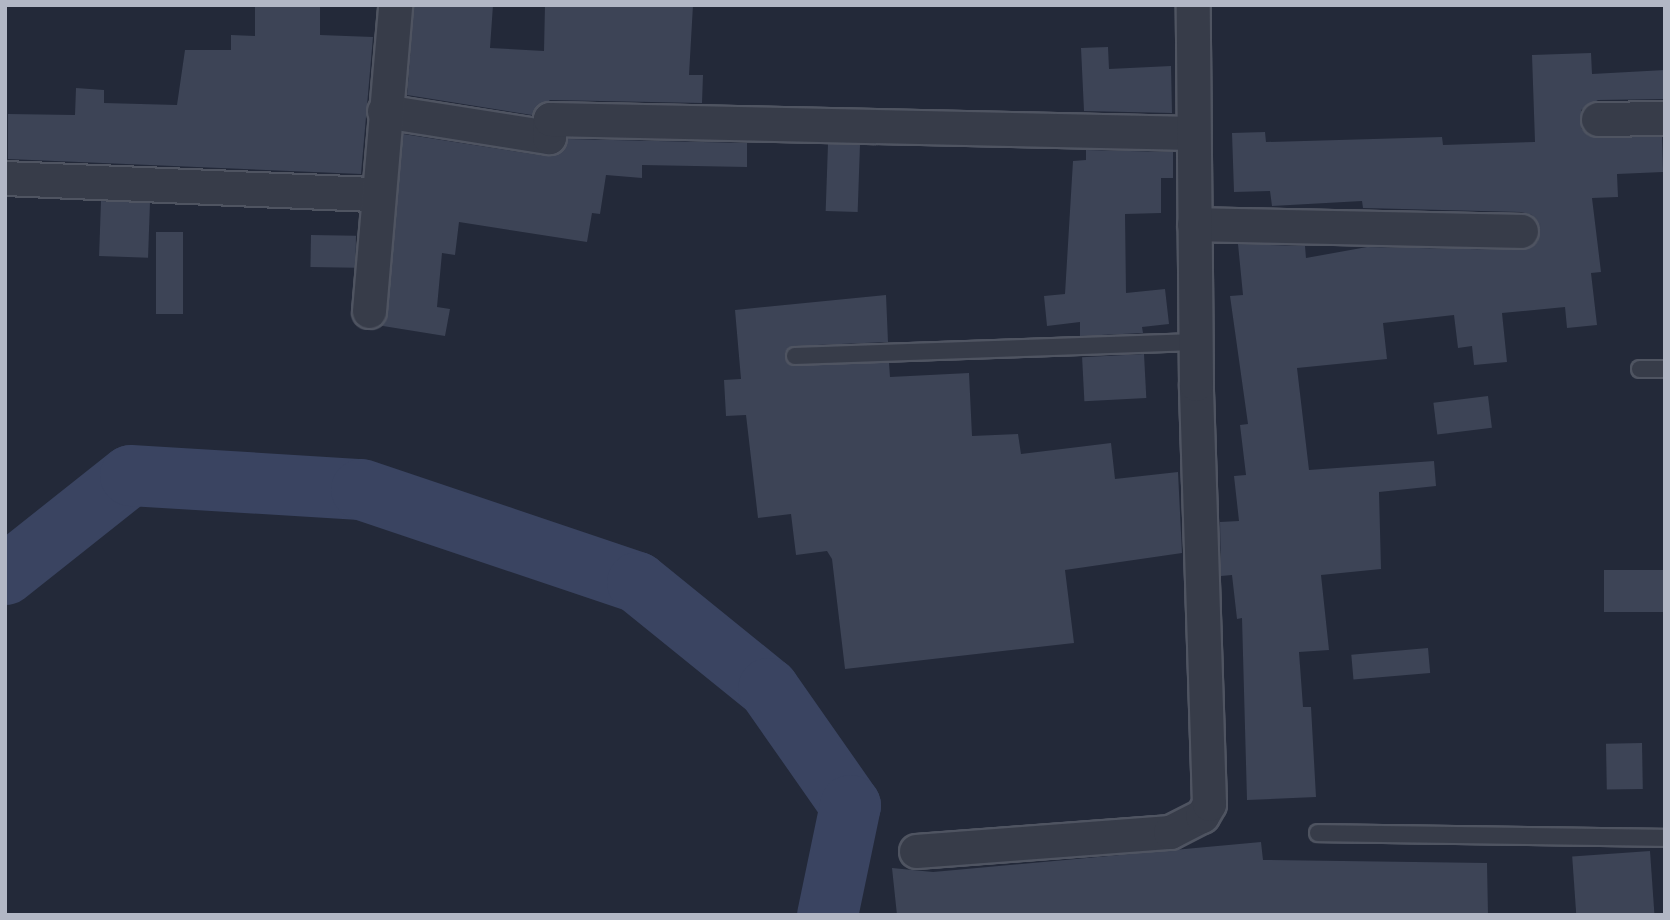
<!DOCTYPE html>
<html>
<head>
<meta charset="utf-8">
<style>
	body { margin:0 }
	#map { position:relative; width:1670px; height:920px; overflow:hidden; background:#232939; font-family:Inter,sans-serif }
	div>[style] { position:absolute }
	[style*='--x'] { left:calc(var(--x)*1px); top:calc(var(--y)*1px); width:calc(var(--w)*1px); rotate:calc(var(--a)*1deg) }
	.river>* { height:61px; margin:-30.5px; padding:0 30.5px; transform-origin:30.5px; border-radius:30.5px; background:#3a4461 }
	.building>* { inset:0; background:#3d4456; transform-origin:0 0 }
	.roads { filter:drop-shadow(2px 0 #4f5461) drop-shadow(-2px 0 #4f5461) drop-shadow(0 2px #4f5461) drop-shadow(0 -2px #4f5461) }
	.service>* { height:16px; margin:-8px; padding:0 8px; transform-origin:8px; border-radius:8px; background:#373c49 }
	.minor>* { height:33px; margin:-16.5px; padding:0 16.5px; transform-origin:16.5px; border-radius:16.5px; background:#373c49 }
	span { translate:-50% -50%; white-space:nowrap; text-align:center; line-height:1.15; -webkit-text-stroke:6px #1c212e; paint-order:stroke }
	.frame { position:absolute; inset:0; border:7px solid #b2b7c5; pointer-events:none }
</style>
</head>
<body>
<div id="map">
	<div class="river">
		<div style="--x:5;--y:574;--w:159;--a:-38.4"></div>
		<div style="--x:130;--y:475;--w:231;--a:3.5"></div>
		<div style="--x:361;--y:489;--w:291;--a:18.6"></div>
		<div style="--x:637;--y:582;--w:169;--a:39"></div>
		<div style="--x:768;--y:688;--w:143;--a:55"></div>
		<div style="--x:850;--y:805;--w:112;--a:101.8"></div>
	</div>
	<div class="building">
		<div style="clip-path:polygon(255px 5px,320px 5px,320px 35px,373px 37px,361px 174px,8px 159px,8px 114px,75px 115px,76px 88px,104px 90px,104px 103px,177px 105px,185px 50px,231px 50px,231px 35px,255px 36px)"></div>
		<div style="clip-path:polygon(414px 5px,493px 5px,490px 48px,544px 51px,545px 5px,693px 5px,689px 75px,703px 75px,702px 103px,550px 100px,532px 115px,407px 95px)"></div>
		<div style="clip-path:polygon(1108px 47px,1109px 69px,1171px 66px,1172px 113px,1084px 111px,1081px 48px)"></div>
		<div style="clip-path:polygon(1591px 53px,1592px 74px,1665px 70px,1665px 99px,1598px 100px,1581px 110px,1581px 128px,1589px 136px,1662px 137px,1663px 172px,1617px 174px,1618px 197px,1592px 198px,1601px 272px,1591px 273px,1597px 325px,1567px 328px,1565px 307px,1502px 313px,1507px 362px,1474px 365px,1472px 346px,1458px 348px,1454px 315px,1383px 323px,1387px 359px,1297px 368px,1309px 470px,1434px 461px,1436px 486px,1379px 492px,1381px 569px,1321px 575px,1329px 650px,1299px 652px,1303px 707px,1311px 707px,1316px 797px,1247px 800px,1242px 618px,1237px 619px,1232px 575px,1221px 576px,1220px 522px,1239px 521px,1234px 476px,1246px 475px,1240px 425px,1248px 424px,1230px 296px,1243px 295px,1238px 244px,1305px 246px,1306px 258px,1367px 247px,1521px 250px,1537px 242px,1540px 231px,1532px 215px,1521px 212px,1363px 208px,1362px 201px,1272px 206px,1270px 191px,1234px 192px,1232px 133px,1265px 132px,1266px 142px,1442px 137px,1443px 145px,1535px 142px,1532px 55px)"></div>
		<div style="clip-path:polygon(403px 134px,546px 156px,557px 154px,568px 139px,747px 143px,747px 167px,642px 165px,642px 178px,606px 175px,600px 214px,592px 213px,587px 242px,459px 222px,455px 255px,442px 253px,437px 307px,450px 309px,445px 336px,383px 326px)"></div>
		<div style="left:828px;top:144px;width:32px;height:67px;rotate:2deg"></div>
		<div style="clip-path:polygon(1086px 150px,1173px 152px,1173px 178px,1161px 178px,1161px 213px,1125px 214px,1126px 293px,1165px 289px,1169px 324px,1142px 327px,1143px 333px,1080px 336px,1080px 322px,1047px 326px,1044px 296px,1065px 294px,1073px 161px,1086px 160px)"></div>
		<div style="left:101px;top:201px;width:49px;height:55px;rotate:2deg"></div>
		<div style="left:156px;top:232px;width:27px;height:82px"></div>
		<div style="left:311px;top:235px;width:45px;height:32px;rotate:1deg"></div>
		<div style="clip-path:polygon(886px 295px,888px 342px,794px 346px,785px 352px,787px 362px,889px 363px,890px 377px,969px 373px,972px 436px,1018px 434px,1021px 454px,1111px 443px,1115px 479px,1178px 472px,1182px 553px,1065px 570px,1074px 643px,845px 669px,832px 559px,827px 551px,796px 555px,791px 514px,758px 518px,746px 415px,726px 416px,724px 380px,741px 379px,735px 310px)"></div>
		<div style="left:1144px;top:354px;width:44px;height:62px;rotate:87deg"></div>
		<div style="left:1488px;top:396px;width:32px;height:55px;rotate:83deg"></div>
		<div style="left:1665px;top:570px;width:42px;height:61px;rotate:90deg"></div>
		<div style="left:1428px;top:648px;width:25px;height:77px;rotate:85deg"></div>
		<div style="left:1642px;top:743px;width:46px;height:36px;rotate:89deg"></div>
		<div style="clip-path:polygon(1261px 842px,1263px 860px,1487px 863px,1488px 915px,897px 915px,892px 868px,933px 872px)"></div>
		<div style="left:1650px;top:851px;width:64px;height:78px;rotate:86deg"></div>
	</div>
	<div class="roads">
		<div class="service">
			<div style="--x:795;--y:356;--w:400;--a:-2"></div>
			<div style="--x:1640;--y:369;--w:25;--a:0"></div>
			<div style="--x:1318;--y:833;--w:347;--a:0.8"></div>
		</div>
		<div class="minor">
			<div style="--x:384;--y:111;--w:167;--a:9"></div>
			<div style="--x:549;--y:137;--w:18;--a:-87"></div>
			<div style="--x:550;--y:119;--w:643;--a:1.25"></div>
			<div style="--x:1598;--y:119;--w:67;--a:-0.9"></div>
			<div style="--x:5;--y:178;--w:372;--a:2.5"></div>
			<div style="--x:1194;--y:224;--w:327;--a:1.2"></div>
			<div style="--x:369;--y:311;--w:307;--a:-85.1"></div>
			<div style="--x:916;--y:851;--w:255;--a:-4.3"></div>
			<div style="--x:1170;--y:832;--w:36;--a:-27"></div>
			<div style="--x:1202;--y:816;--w:14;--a:-60"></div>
			<div style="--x:1209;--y:804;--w:420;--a:-91.8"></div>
			<div style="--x:1196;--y:384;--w:379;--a:-90.5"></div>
		</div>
	</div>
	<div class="frame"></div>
</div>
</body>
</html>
